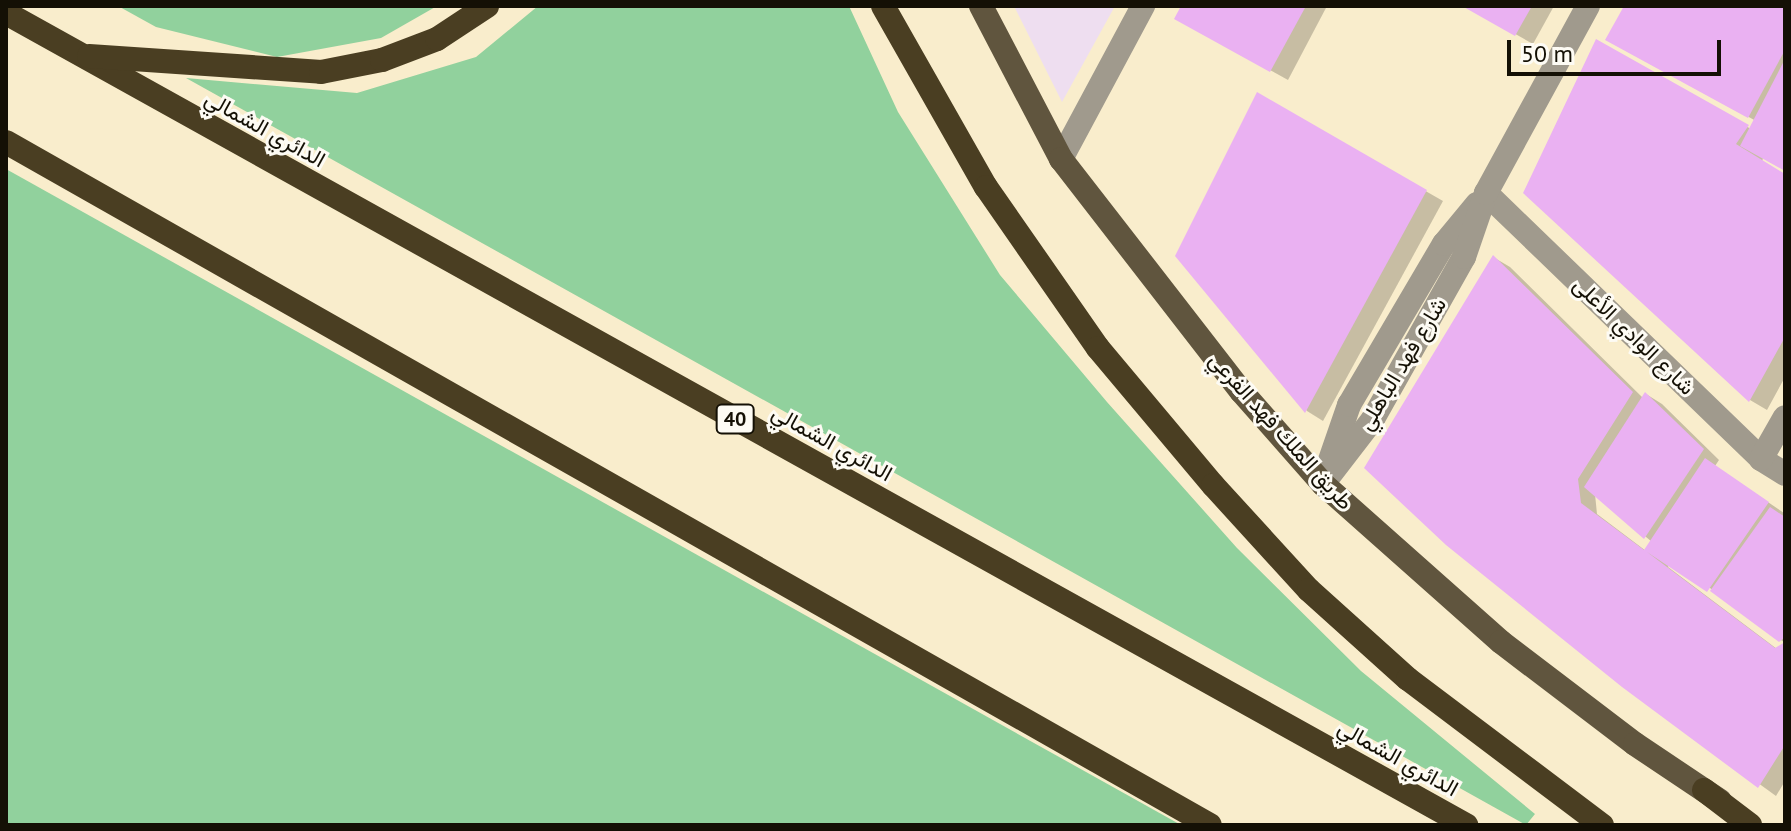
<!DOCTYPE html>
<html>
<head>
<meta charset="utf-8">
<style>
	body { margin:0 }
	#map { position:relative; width:1791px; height:831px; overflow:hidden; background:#f9edcc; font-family:"PT Sans",Vazirmatn,sans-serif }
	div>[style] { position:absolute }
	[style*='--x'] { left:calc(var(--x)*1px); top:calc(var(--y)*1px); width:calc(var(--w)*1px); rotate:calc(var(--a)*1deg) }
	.commercial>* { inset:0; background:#eedef0 }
	.green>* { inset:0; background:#91d19d }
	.shadow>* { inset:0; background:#0003 }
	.building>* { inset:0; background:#eab1f2 }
	.minor>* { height:24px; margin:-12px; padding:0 12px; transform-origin:12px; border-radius:12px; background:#a09a8d }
	.major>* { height:24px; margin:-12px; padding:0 12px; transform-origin:12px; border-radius:12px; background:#60553e }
	.highway>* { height:24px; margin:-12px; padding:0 12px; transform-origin:12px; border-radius:12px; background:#4a3e22 }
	span { translate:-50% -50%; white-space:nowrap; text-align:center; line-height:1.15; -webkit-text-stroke:6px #fdfbf4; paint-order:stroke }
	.shield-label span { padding:2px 6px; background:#fdfbf4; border:2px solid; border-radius:6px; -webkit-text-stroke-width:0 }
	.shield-label { font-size:20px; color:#141005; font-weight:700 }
	.street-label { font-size:22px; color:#141005 }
	.frame { position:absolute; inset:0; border:8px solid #141005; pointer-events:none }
	.scale { position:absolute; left:1507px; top:40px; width:214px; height:36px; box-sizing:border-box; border:4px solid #141005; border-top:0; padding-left:10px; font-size:24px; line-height:28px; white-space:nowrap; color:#141005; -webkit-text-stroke:6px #fdfbf4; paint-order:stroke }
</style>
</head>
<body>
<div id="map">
	<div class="commercial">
		<div style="clip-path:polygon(1014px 6px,1115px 6px,1062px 102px)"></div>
	</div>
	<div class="green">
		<div style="clip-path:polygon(118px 6px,437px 6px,381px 38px,277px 57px,156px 27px)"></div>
		<div style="clip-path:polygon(538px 6px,849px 6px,898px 112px,1000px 275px,1107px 402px,1237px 548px,1361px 671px,1535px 814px,1526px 825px,186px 78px,357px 93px,476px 57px)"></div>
		<div style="clip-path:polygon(6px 169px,1181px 825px,6px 825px)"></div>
	</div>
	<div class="shadow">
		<div style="clip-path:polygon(1184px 6px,1327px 6px,1288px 80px,1177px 19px)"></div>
		<div style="clip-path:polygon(1466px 6px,1554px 6px,1533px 44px)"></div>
		<div style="clip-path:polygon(1626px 6px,1785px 6px,1785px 170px,1763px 158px,1762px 162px,1785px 176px,1785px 377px,1767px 410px,1750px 400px,1526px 193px,1597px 42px,1751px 129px,1756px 121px,1608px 39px)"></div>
		<div style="clip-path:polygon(1258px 95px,1443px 201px,1323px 421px,1307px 411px,1177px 256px)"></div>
		<div style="clip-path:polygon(evenodd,1493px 257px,1510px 267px,1643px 398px,1646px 394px,1662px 404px,1719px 460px,1715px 466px,1784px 513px,1785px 643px,1710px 588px,1669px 564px,1668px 567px,1777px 649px,1785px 645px,1785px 781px,1776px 796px,1623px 685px,1493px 257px,1595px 494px,1652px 542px,1646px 551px,1597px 514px,1595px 494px)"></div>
	</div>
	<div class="building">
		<div style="clip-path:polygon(1181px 6px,1306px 6px,1270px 72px,1174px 19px)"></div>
		<div style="clip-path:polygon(1462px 6px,1532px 6px,1515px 36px)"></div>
		<div style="clip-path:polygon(1624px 6px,1785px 6px,1785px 50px,1748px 118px,1605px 40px)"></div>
		<div style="clip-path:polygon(1596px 39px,1749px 125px,1736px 144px,1785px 174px,1785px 337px,1749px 402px,1523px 193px)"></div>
		<div style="clip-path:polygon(1785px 59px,1785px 171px,1740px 146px)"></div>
		<div style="clip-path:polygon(1257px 92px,1427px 190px,1305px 413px,1175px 256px)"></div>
		<div style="clip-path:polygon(1493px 255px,1633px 392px,1578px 479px,1581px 503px,1644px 550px,1705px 458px,1769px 502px,1707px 592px,1647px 552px,1775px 648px,1785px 642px,1785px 745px,1758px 788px,1622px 687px,1446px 545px,1364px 468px)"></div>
		<div style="clip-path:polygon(1645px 392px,1704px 449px,1644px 539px,1584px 487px)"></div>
		<div style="clip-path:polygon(1770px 507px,1785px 517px,1785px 637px,1779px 642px,1710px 591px)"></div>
	</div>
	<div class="minor">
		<div style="--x:1061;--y:159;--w:174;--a:-61.8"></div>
		<div style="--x:1486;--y:193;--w:383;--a:44"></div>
		<div style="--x:1761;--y:459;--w:28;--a:32"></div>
		<div style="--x:1761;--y:459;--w:48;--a:-60.3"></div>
		<div style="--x:1328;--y:466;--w:65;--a:-71"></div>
		<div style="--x:1349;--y:405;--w:187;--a:-59.5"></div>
		<div style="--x:1444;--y:244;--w:52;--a:-50.5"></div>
		<div style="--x:1323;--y:484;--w:82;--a:-52.4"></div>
		<div style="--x:1373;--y:419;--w:186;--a:-60.7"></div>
		<div style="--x:1464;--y:257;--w:68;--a:-71"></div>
		<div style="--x:1486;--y:193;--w:213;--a:-61.4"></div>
	</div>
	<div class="major">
		<div style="--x:981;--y:6;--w:173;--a:62.4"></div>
		<div style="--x:1061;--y:159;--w:294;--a:52.2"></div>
		<div style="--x:1241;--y:391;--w:124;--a:48.6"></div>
		<div style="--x:1323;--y:484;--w:238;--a:41.6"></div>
		<div style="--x:1501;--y:642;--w:168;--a:37.3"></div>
		<div style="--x:1635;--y:744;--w:102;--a:33.8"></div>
	</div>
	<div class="highway">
		<div style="--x:883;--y:6;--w:208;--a:60.4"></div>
		<div style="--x:986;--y:187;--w:196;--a:55.2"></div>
		<div style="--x:1098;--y:348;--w:179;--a:50"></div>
		<div style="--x:1213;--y:485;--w:142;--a:47.6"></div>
		<div style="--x:1309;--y:590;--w:133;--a:42"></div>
		<div style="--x:1408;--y:679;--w:243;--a:37"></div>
		<div style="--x:6;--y:13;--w:1671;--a:29.08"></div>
		<div style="--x:89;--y:56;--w:233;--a:3.9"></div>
		<div style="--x:321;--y:72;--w:62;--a:-11.1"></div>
		<div style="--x:382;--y:60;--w:59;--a:-20.9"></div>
		<div style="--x:437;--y:39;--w:60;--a:-33.4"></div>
		<div style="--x:6;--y:142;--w:1384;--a:29.57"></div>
		<div style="--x:1704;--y:790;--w:58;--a:37.3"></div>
	</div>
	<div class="shield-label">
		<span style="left:735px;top:419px">40</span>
	</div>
	<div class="street-label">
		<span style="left:265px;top:129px;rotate:29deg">الدائري الشمالي</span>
		<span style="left:1634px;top:336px;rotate:44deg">شارع الوادي الأعلى</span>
		<span style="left:1402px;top:364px;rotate:-59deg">شارع فهد الباهلي</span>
		<span style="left:1281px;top:431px;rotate:48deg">طريق الملك فهد الفرعي</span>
		<span style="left:832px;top:443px;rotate:29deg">الدائري الشمالي</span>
		<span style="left:1398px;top:758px;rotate:29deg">الدائري الشمالي</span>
	</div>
	<div class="frame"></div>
	<div class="scale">50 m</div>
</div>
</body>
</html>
